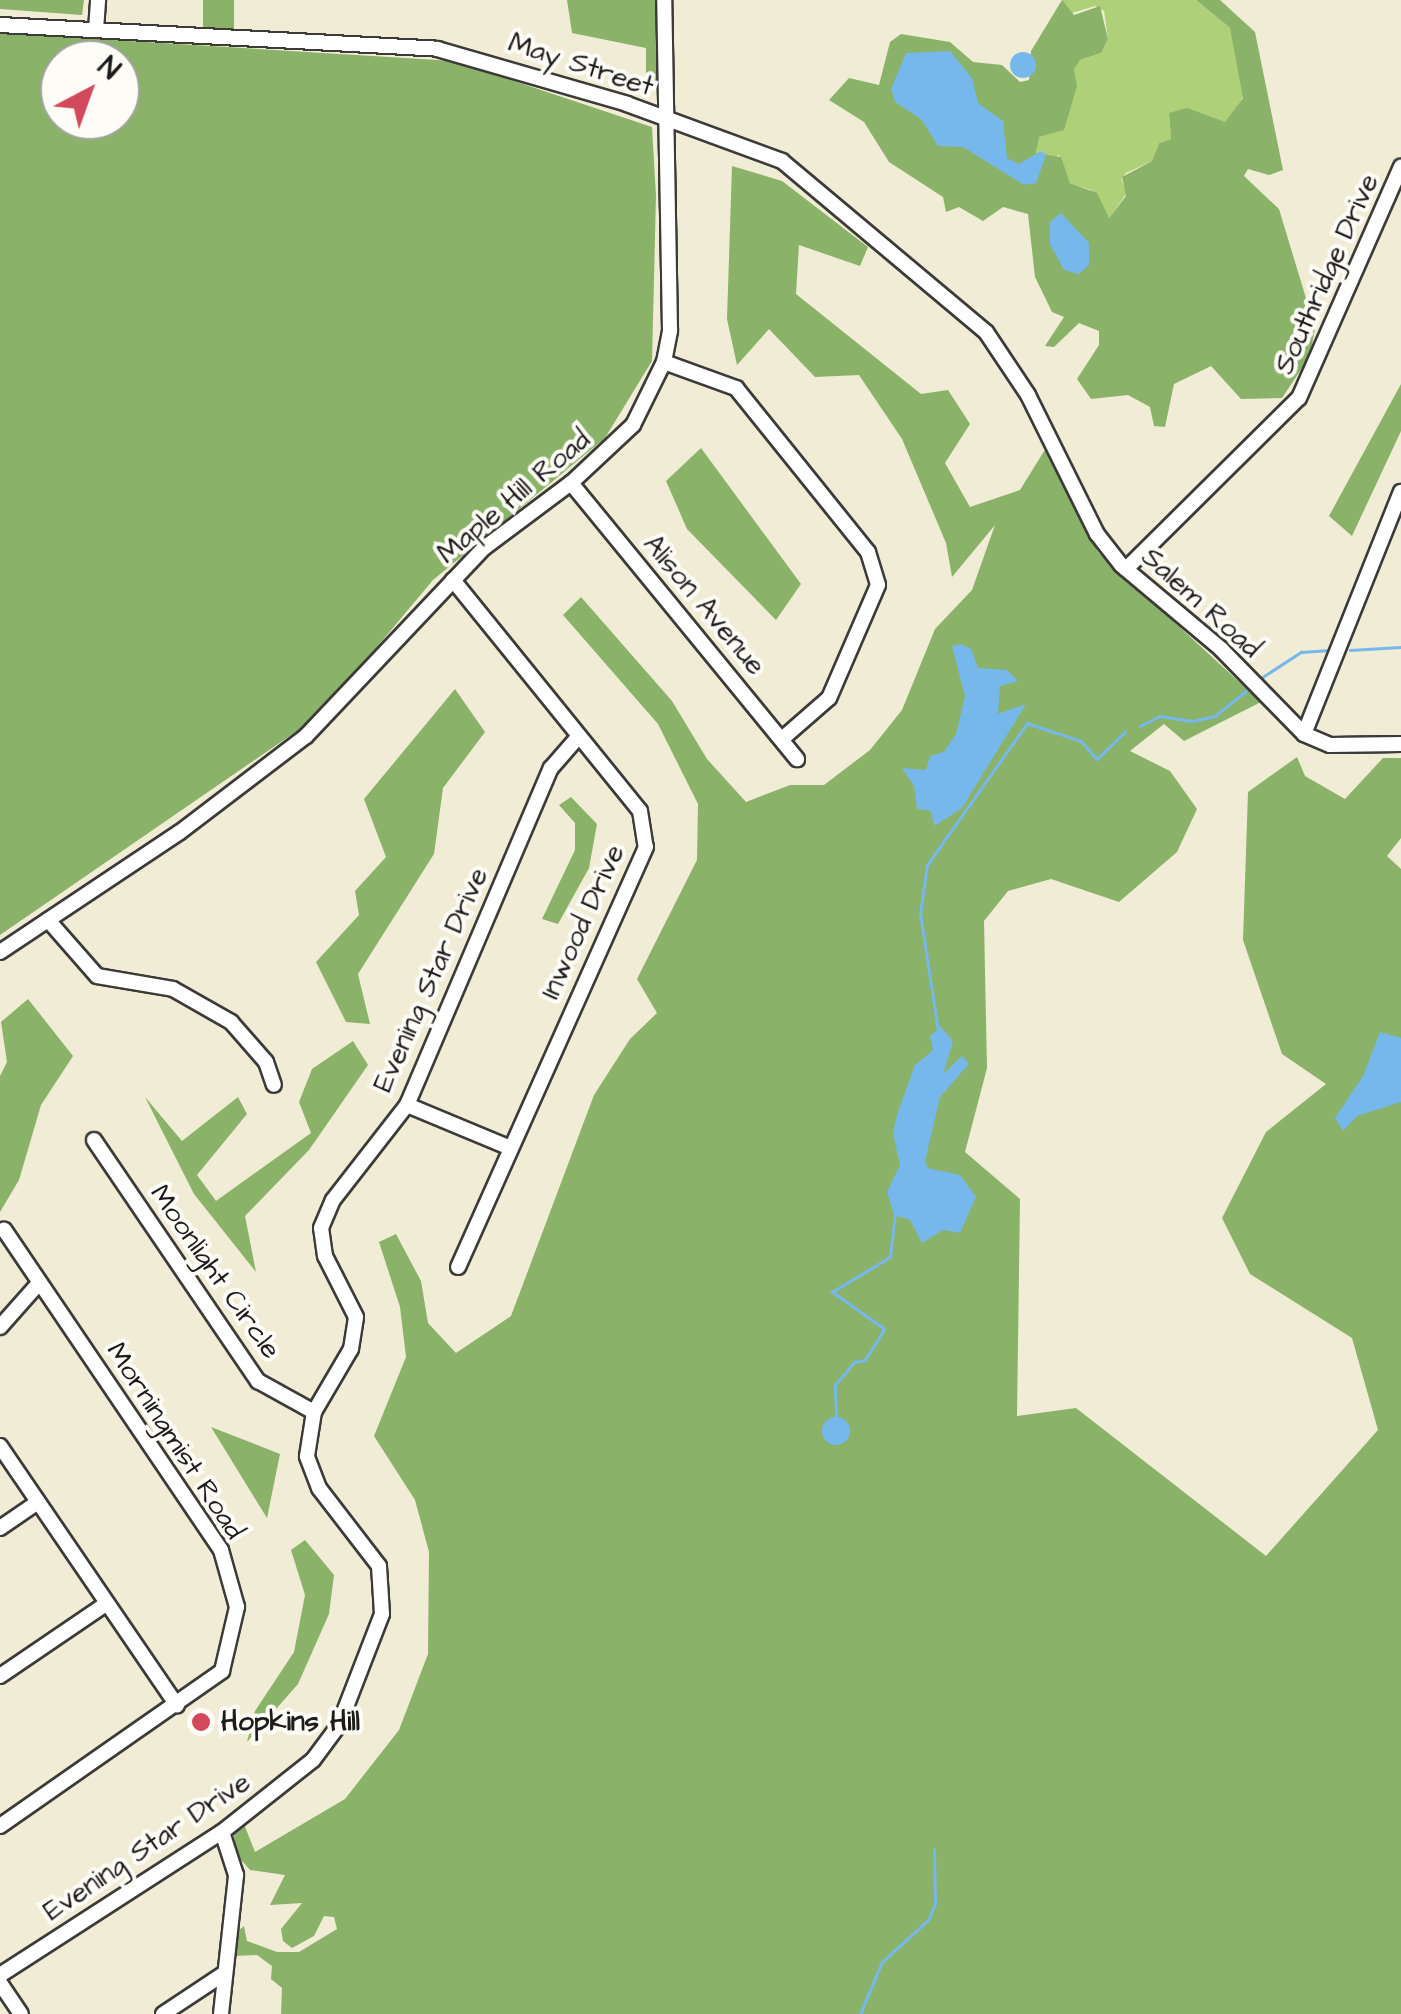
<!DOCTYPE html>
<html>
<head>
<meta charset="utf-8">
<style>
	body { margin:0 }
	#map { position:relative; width:1401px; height:2014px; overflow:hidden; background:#f1ecd6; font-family:"Architects Daughter",sans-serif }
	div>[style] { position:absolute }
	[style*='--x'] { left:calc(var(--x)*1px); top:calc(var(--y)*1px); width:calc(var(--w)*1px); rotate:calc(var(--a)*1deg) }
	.green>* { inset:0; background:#aed078 }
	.forest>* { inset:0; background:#8ab268; transform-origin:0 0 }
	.water>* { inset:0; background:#77b8ec }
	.round { border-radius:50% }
	.stream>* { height:2.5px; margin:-1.25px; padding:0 1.25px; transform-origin:1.25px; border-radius:1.25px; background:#77b8ec }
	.roads { filter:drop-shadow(2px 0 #3c3b38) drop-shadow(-2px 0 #3c3b38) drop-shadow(0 2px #3c3b38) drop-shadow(0 -2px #3c3b38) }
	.minor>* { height:14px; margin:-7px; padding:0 7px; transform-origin:7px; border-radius:7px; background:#fff }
	.dots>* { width:28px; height:28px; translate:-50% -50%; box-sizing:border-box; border:5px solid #fdfcf7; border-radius:50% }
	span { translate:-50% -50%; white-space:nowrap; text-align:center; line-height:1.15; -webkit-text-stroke:8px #fdfcf7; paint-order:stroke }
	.street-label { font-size:28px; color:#1c1c1c }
	.poi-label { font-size:28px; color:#1c1c1c; font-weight:700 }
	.left { translate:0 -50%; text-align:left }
	.north { position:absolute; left:40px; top:40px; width:100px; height:100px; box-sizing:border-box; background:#fdfcf7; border:2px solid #a3a29f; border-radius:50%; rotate:41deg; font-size:28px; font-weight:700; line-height:40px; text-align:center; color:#1c1c1c }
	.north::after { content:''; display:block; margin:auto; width:35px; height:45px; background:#d1495b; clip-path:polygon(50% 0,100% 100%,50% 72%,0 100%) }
</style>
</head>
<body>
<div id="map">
	<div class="green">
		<div style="clip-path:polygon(1062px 0,1196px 0,1230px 28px,1241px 64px,1244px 95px,1231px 117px,1225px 122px,1169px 113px,1171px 139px,1159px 143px,1152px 161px,1126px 173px,1121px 179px,1127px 193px,1109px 218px,1091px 190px,1070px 183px,1059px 155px,1044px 161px,1036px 154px,1038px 137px,1064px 130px,1074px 70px,1080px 60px,1101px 53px,1108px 39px,1104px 11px,1095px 6px,1069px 14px)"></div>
	</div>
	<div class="forest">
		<div style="clip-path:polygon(0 0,84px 0,82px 15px,0 9px)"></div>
		<div style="left:203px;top:0;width:31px;height:29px"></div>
		<div style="clip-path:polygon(567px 0,656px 0,659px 82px,646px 88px,646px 48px,572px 33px)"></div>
		<div style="clip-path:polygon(1062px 0,1074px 15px,1100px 6px,1108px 39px,1101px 53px,1080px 60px,1074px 70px,1077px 86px,1064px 130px,1039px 137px,1036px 153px,1061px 157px,1070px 183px,1097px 193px,1109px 218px,1126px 196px,1122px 177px,1152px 161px,1159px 143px,1171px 139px,1169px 113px,1187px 108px,1225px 122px,1243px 98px,1230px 28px,1196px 0,1220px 0,1255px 32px,1283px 170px,1269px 175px,1248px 169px,1244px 176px,1279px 209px,1315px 328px,1310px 356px,1282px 398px,1241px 399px,1211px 366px,1174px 384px,1165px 427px,1154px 426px,1150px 407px,1128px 395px,1091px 399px,1077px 379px,1099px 345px,1099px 331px,1079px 323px,1054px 347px,1045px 346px,1064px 317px,1052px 312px,1035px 277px,1028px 214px,1003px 207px,983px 221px,959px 207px,946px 212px,943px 197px,889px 162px,864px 122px,829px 100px,849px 78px,879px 85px,890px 42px,901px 34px,950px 42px,973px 62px,1002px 65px,1020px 82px,1029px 80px,1031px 51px)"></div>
		<div style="clip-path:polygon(evenodd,0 33px,454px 61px,652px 127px,656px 196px,652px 361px,605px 438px,433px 580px,320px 715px,0 935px,0 33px,60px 60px,120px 60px,120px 120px,60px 120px,60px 60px)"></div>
		<div style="clip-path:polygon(732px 166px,782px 181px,868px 247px,860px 266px,799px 245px,796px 294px,921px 394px,948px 390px,970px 424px,945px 463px,970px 507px,1020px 490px,1046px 448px,1098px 552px,1261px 702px,1184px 741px,1164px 724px,1130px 751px,1170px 771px,1197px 809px,1177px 852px,1119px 902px,1051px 879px,1008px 891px,984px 921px,987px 1068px,965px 1152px,1020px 1199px,1017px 1416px,1076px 1408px,1266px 1556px,1378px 1430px,1352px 1338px,1250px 1274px,1222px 1218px,1266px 1132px,1326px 1084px,1282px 1054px,1243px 940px,1248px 792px,1297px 757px,1305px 776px,1345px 799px,1383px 758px,1401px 758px,1401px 838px,1387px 856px,1401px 869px,1401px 2014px,281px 2014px,282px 1988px,271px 1979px,272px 1966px,257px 1955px,233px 1956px,231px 1937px,244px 1926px,247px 1941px,277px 1952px,299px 1952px,337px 1929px,334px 1917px,324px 1916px,314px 1936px,292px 1948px,283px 1941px,281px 1929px,302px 1903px,270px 1905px,285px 1875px,250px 1870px,235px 1853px,234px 1833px,244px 1824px,255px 1852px,345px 1799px,399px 1730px,428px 1654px,429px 1552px,415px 1500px,374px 1436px,406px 1357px,400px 1307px,379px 1242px,396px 1234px,421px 1281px,428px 1323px,456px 1353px,511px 1316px,594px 1095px,630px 1039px,657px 1013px,637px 979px,697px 860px,698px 804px,658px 724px,563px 615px,581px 597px,672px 701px,707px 759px,746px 802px,790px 785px,824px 785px,870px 750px,902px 710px,935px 629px,972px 590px,995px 525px,952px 577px,946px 543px,902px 439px,859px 375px,815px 377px,769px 329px,737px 365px,727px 319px)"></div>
		<div style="clip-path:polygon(1401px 384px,1401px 431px,1352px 536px,1329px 516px)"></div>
		<div style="clip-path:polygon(701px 448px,801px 584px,776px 620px,687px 529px,666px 481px)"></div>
		<div style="clip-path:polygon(455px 689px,485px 732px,443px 788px,434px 854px,358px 974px,370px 1024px,346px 1022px,316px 962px,359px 915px,355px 891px,386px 857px,364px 799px)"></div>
		<div style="clip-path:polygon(571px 797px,597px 824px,589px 868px,558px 924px,542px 919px,575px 850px,575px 823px,559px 805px)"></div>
		<div style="clip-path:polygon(28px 999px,73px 1056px,41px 1105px,19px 1180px,0 1212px,0 1076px,7px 1062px,1px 1022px)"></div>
		<div style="clip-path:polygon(353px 1041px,368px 1065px,309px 1150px,245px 1216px,256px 1272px,194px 1194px,145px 1097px,182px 1141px,238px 1097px,247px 1114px,197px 1175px,216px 1201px,311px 1133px,299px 1102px,312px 1069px)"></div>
		<div style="clip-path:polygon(211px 1427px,280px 1454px,267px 1518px)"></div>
		<div style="clip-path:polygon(305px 1540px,334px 1575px,329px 1614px,298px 1684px,247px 1742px,255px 1711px,294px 1652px,305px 1595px,291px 1550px)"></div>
	</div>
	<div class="water">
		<div style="clip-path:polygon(950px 51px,972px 78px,978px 103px,1003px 121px,1007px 158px,1019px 164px,1041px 151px,1046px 155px,1036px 183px,1024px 185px,963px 147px,938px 146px,921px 119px,895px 102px,891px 89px,906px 53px)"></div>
		<div class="round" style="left:1010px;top:52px;width:26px;height:26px"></div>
		<div style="clip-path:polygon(1061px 213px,1089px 243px,1089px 265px,1079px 274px,1064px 270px,1050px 244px,1050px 222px)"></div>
		<div style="clip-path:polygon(961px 644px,971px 649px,978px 668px,1007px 670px,1018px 681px,1000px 686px,998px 714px,1026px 704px,962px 808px,934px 826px,931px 811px,917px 809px,914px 786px,902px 768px,926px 770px,930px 756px,944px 752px,956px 734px,965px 696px,952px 646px)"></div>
		<div style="clip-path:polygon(941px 1027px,953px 1041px,943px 1074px,962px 1056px,969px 1064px,940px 1097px,925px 1161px,928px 1168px,960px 1175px,976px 1197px,960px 1233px,943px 1230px,922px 1243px,910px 1220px,894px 1215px,887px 1192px,900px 1165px,893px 1134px,897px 1115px,915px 1065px,933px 1050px,930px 1036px)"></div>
		<div style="clip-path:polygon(1380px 1032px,1401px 1038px,1401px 1102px,1357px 1116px,1343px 1131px,1335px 1118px,1363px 1076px)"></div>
		<div class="round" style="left:822px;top:1417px;width:28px;height:28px"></div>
	</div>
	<div class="stream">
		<div style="--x:1350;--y:650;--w:51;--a:-3.4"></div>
		<div style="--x:1261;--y:678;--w:48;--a:-33"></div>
		<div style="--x:1301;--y:652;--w:29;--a:-4"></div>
		<div style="--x:1140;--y:726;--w:22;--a:-27"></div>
		<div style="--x:1160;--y:716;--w:32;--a:9"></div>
		<div style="--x:1192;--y:721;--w:24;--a:-12"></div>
		<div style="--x:1215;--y:716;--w:41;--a:-39.1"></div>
		<div style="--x:938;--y:1031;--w:118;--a:-98.7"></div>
		<div style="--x:920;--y:914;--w:49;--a:-81.9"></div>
		<div style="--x:927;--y:865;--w:174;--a:-54.8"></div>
		<div style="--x:1027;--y:723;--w:57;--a:18.4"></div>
		<div style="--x:1081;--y:741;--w:24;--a:48"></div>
		<div style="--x:1097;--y:759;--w:39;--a:-44"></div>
		<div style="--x:836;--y:1418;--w:33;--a:-92"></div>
		<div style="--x:835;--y:1385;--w:30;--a:-50"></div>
		<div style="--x:854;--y:1362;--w:11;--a:-10"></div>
		<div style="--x:865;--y:1360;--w:36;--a:-58"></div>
		<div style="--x:884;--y:1329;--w:64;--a:-144.6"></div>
		<div style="--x:832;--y:1292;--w:68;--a:-31.1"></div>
		<div style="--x:890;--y:1257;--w:44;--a:-83.5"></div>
		<div style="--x:860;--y:2014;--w:56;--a:-67.1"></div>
		<div style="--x:882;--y:1962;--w:62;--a:-42.4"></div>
		<div style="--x:928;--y:1920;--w:17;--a:-66"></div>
		<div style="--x:935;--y:1904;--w:54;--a:-91.1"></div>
	</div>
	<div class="roads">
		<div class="minor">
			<div style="--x:0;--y:25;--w:438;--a:3.1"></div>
			<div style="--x:437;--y:49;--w:198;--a:16.1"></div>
			<div style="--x:627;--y:104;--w:165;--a:20.2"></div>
			<div style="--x:782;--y:161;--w:266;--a:40"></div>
			<div style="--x:986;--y:332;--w:76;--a:56.3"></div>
			<div style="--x:1028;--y:395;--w:155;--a:63.6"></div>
			<div style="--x:1097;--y:534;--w:39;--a:52"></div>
			<div style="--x:1121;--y:565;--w:131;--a:40"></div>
			<div style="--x:1221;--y:649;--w:119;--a:45.7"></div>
			<div style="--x:1304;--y:734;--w:28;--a:23"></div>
			<div style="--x:1330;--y:745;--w:71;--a:-0.8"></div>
			<div style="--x:96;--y:30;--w:30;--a:-86"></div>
			<div style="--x:664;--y:362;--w:77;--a:19.9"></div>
			<div style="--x:736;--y:388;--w:211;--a:51.2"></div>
			<div style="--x:868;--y:552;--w:34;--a:73"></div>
			<div style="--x:878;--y:585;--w:123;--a:113.4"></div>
			<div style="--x:829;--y:698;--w:62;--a:138.9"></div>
			<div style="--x:571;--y:483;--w:357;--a:50.7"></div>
			<div style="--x:1126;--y:569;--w:243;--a:-44.7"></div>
			<div style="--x:1299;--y:398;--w:253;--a:-66.2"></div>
			<div style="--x:453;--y:580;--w:297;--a:51"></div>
			<div style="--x:640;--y:811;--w:36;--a:81"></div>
			<div style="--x:646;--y:847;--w:460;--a:114.1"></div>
			<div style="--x:1304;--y:734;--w:261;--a:-68.2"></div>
			<div style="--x:48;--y:920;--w:74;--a:48.8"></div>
			<div style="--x:97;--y:976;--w:77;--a:9.7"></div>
			<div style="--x:173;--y:989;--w:67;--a:29.6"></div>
			<div style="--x:231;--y:1022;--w:53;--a:48.8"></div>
			<div style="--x:266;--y:1062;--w:24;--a:71"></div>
			<div style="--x:0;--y:952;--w:216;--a:-33.7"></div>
			<div style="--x:180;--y:832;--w:158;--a:-37.3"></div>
			<div style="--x:306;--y:736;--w:259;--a:-46.6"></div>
			<div style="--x:484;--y:548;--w:109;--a:-36.8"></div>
			<div style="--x:571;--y:483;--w:85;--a:-43.1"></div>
			<div style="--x:633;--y:425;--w:70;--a:-63.8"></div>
			<div style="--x:664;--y:362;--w:33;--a:-79"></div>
			<div style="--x:670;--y:330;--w:330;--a:-91"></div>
			<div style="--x:407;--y:1105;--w:109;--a:22.6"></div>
			<div style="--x:94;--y:1140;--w:292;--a:55.8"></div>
			<div style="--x:258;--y:1381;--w:64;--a:29"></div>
			<div style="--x:0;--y:1327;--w:59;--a:-48.4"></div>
			<div style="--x:0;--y:1446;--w:314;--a:55.7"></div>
			<div style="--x:0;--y:1528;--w:46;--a:-34.4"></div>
			<div style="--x:0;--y:1676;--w:128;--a:-34.2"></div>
			<div style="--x:0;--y:1826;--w:271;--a:-34.9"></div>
			<div style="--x:222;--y:1671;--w:66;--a:-76.8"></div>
			<div style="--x:237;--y:1607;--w:59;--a:-105.7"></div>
			<div style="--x:221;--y:1550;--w:387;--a:-124.1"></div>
			<div style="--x:0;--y:1975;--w:264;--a:-32.8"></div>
			<div style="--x:222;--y:1832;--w:116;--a:-38.4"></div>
			<div style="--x:313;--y:1760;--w:44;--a:-53.4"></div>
			<div style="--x:339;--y:1725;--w:119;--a:-68.8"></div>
			<div style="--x:382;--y:1614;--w:48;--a:-93.6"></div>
			<div style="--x:379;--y:1566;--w:98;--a:-127.6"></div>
			<div style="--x:319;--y:1488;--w:34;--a:-111"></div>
			<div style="--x:307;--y:1456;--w:45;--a:-81"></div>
			<div style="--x:314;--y:1412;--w:73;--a:-59.6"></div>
			<div style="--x:351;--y:1349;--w:32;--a:-81"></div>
			<div style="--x:356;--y:1317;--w:68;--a:-116.9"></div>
			<div style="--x:325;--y:1256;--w:28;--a:-98"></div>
			<div style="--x:321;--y:1228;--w:30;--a:-67"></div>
			<div style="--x:333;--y:1200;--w:120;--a:-52.1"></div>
			<div style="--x:407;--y:1105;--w:366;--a:-66.9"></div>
			<div style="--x:551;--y:768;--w:41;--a:-48.9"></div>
			<div style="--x:0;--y:1983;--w:37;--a:56"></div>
			<div style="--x:163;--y:2014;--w:74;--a:-33.5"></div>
			<div style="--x:221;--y:2014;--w:140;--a:-83.8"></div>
			<div style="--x:236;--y:1875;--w:45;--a:-108"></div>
		</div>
	</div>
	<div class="dots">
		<div style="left:201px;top:1722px;background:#d1495b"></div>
	</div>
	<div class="street-label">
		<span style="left:581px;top:65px;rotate:18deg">May Street</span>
		<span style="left:1327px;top:274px;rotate:-66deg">Southridge Drive</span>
		<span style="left:514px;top:497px;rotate:-40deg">Maple Hill Road</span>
		<span style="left:1201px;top:603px;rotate:42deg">Salem Road</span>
		<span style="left:704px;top:605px;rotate:50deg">Alison Avenue</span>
		<span style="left:583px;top:922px;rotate:-66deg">Inwood Drive</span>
		<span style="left:431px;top:980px;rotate:-66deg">Evening Star Drive</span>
		<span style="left:215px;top:1272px;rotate:55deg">Moonlight Circle</span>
		<span style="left:175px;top:1441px;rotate:57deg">Morningmist Road</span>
		<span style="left:147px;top:1847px;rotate:-34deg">Evening Star Drive</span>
	</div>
	<div class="poi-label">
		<span class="left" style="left:221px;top:1722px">Hopkins Hill</span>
	</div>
	<div class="north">N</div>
</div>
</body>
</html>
